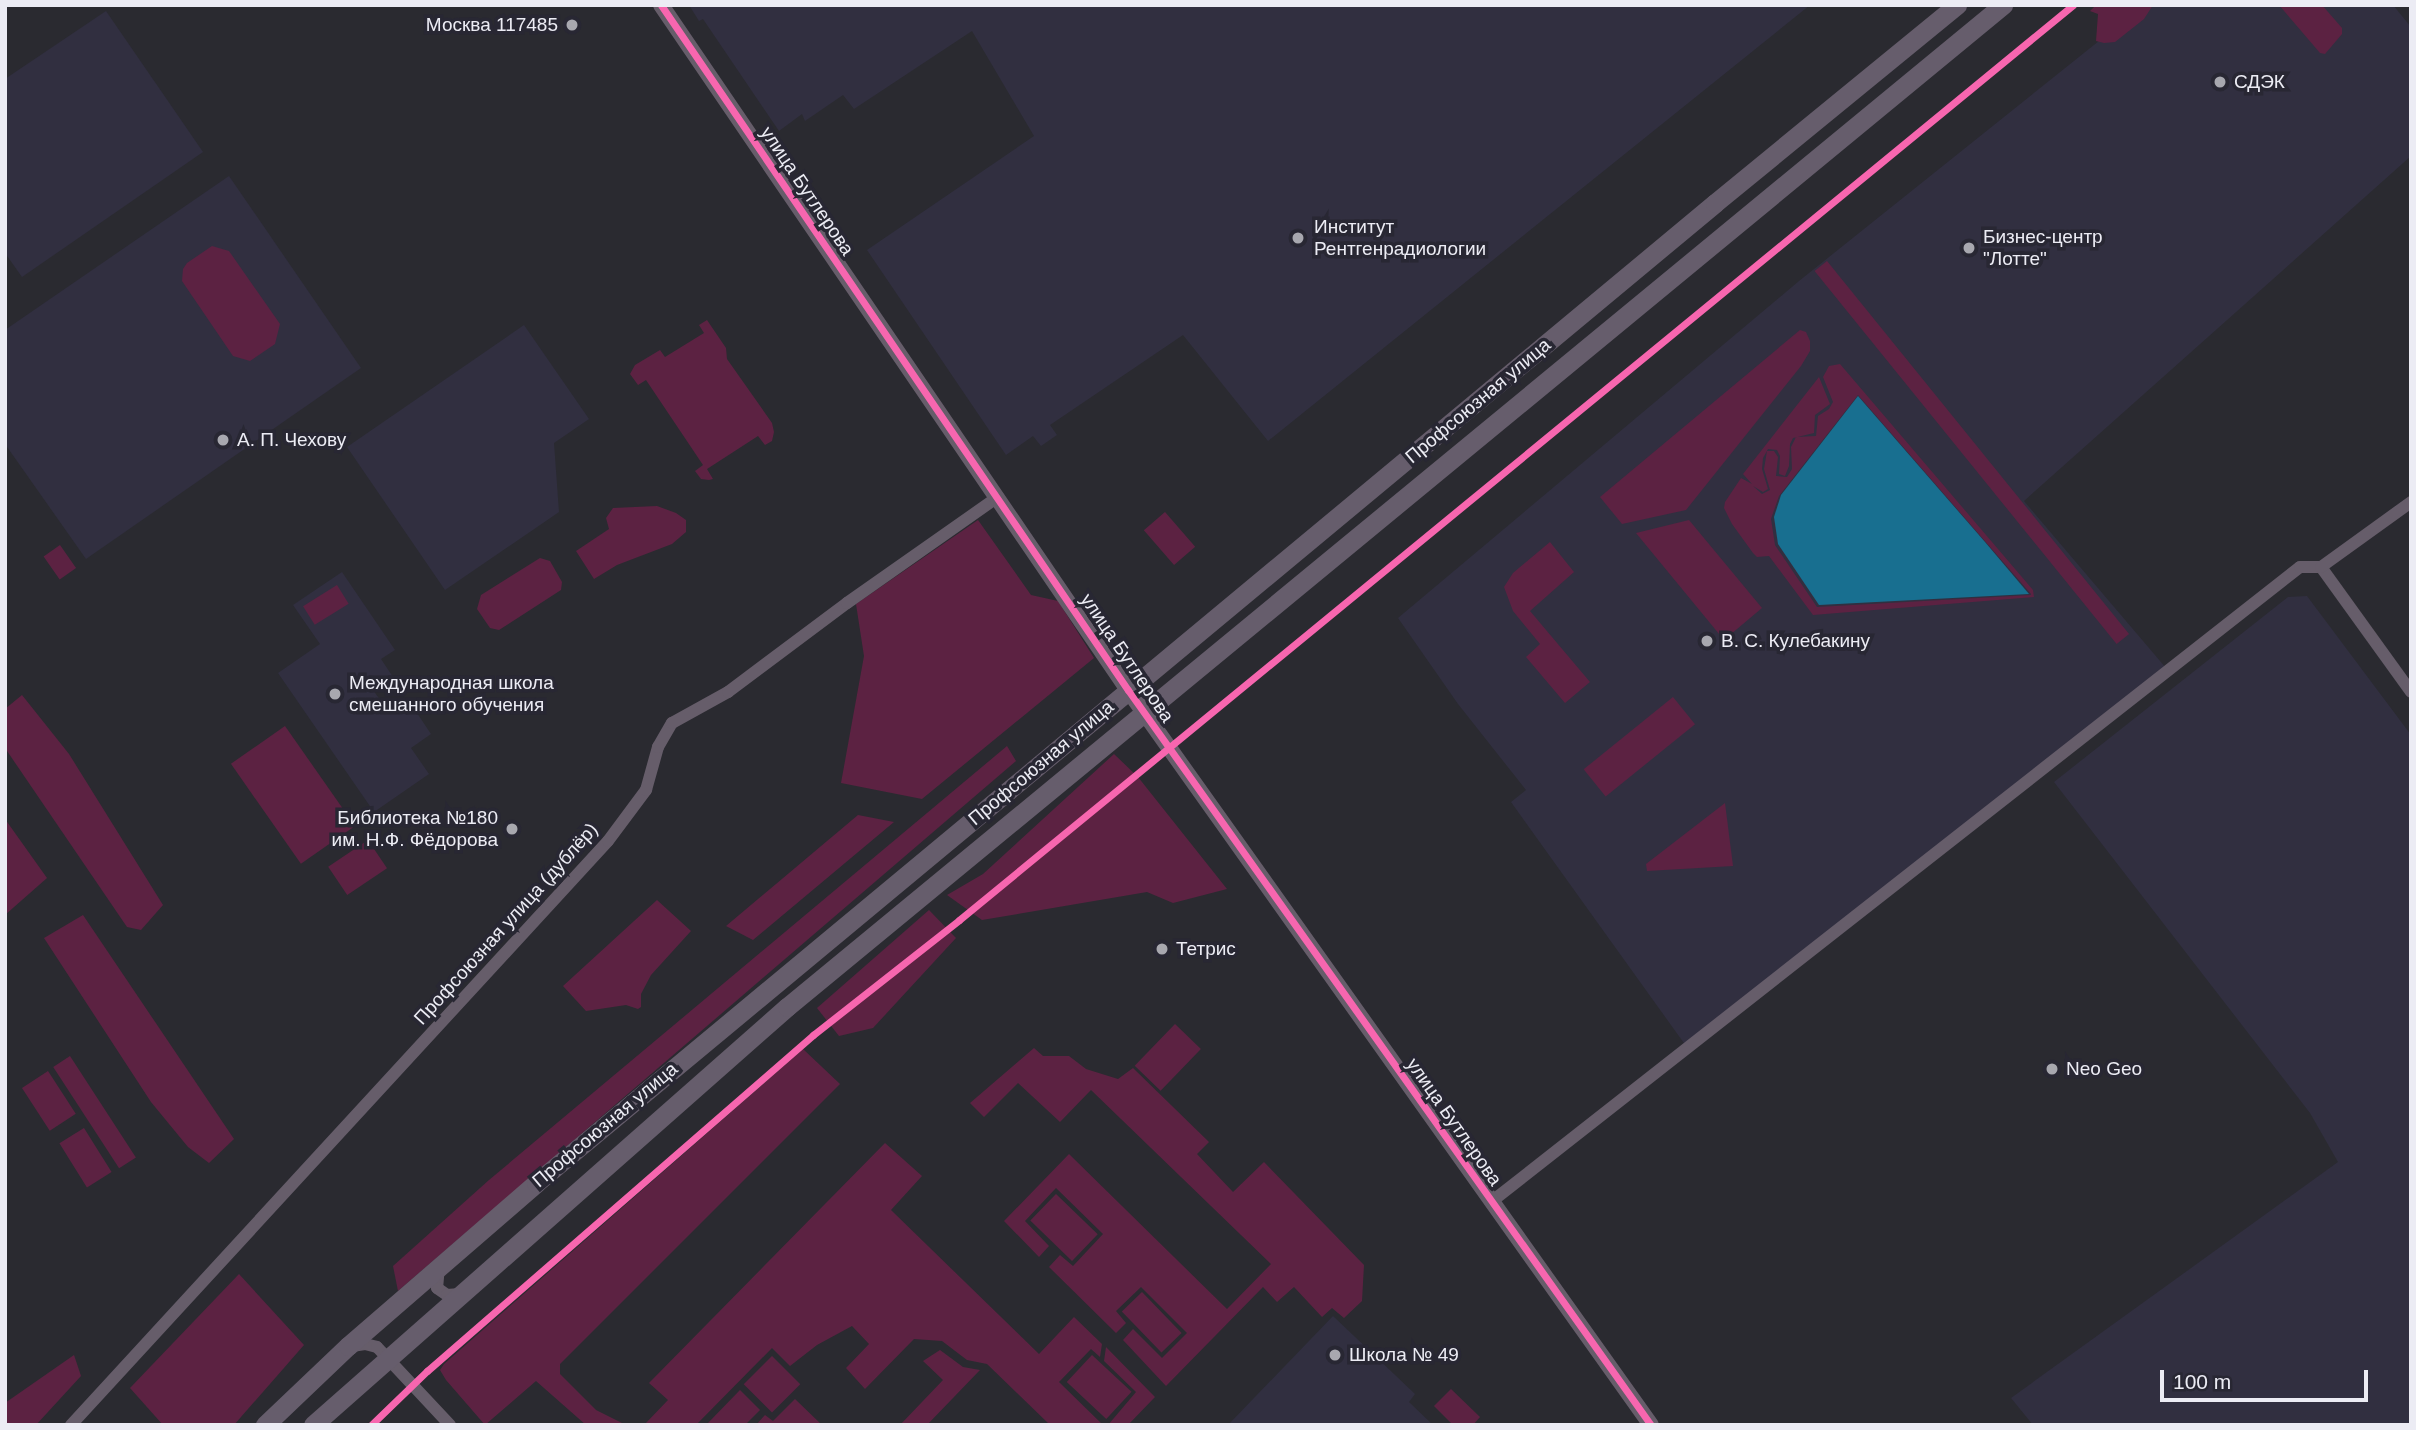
<!DOCTYPE html>
<html>
<head>
<meta charset="utf-8">
<style>
	body { margin:0 }
	#map { position:relative; width:2416px; height:1430px; overflow:hidden; background:#2a2a30; font-family:Arial,sans-serif }
	div>[style] { position:absolute }
	[style*='--x'] { left:calc(var(--x)*1px); top:calc(var(--y)*1px); width:calc(var(--w)*1px); rotate:calc(var(--a)*1deg) }
	.built>* { inset:0; background:#312f40 }
	.green>* { inset:0; background:#5c2242; transform-origin:0 0 }
	.water>* { inset:0; background:#186f90 }
	.minor>* { height:12px; margin:-6px; padding:0 6px; transform-origin:6px; border-radius:6px; background:#665d6a }
	.tertiary>* { height:16px; margin:-8px; padding:0 8px; transform-origin:8px; border-radius:8px; background:#665d6a }
	.primary>* { height:19px; margin:-9.5px; padding:0 9.5px; transform-origin:9.5px; border-radius:9.5px; background:#665d6c }
	.cycleway>* { height:7px; margin:-3.5px; padding:0 3.5px; transform-origin:3.5px; border-radius:3.5px; background:#f766af }
	.dots>* { width:19px; height:19px; translate:-50% -50%; box-sizing:border-box; border:4px solid #282733; border-radius:50% }
	span { translate:-50% -50%; white-space:nowrap; text-align:center; line-height:1.15; -webkit-text-stroke:7px #282733; paint-order:stroke }
	.poi-label { font-size:19px; color:#ececf4 }
	.right { translate:-100% -50%; text-align:right }
	.left { translate:0 -50%; text-align:left }
	.street-label { font-size:19px; color:#ececf4 }
	.frame { position:absolute; inset:0; border:7px solid #ececf4; pointer-events:none }
	.scale { position:absolute; left:2160px; top:1370px; width:208px; height:32px; box-sizing:border-box; border:4px solid #ececf4; border-top:0; padding-left:9px; font-size:21px; line-height:24px; white-space:nowrap; color:#ececf4; -webkit-text-stroke:5px #282733; paint-order:stroke }
</style>
</head>
<body>
<div id="map">
	<div class="built">
		<div style="clip-path:polygon(689px 5px,1810px 5px,1268px 441px,1183px 335px,1050px 425px,1057px 435px,1041px 446px,1033px 436px,1006px 455px,867px 250px,1034px 136px,972px 31px,854px 109px,843px 95px,805px 121px,802px 114px,779px 131px,703px 19px,699px 21px)"></div>
		<div style="clip-path:polygon(2144px 5px,2393px 5px,2411px 27px,2411px 156px,2024px 501px,2166px 668px,1686px 1046px,1511px 802px,1526px 790px,1458px 704px,1398px 618px,1799px 281px)"></div>
		<div style="clip-path:polygon(106px 11px,203px 152px,22px 277px,5px 253px,5px 79px)"></div>
		<div style="clip-path:polygon(229px 176px,361px 368px,86px 559px,5px 444px,5px 330px)"></div>
		<div style="clip-path:polygon(524px 325px,589px 419px,554px 443px,559px 512px,445px 590px,347px 447px)"></div>
		<div style="clip-path:polygon(342px 572px,395px 650px,381px 659px,393px 677px,373px 690px,388px 711px,407px 698px,431px 734px,411px 748px,429px 774px,374px 812px,278px 673px,320px 644px,293px 605px)"></div>
		<div style="clip-path:polygon(2307px 596px,2411px 735px,2411px 1425px,2033px 1425px,2011px 1398px,2338px 1162px,2310px 1113px,2054px 782px,2288px 597px)"></div>
		<div style="clip-path:polygon(1333px 1316px,1415px 1394px,1409px 1402px,1433px 1425px,1228px 1425px)"></div>
	</div>
	<div class="green">
		<div style="clip-path:polygon(2096px 5px,2153px 5px,2144px 19px,2115px 42px,2104px 43px,2096px 41px,2098px 14px,2090px 11px)"></div>
		<div style="clip-path:polygon(2279px 5px,2322px 5px,2342px 28px,2342px 34px,2325px 54px,2320px 53px)"></div>
		<div style="clip-path:polygon(212px 246px,229px 251px,280px 324px,275px 344px,250px 361px,233px 356px,182px 281px,183px 269px,187px 263px)"></div>
		<div style="left:1827px;top:261px;width:480px;height:16px;rotate:51deg"></div>
		<div style="clip-path:polygon(707px 320px,726px 348px,727px 359px,772px 423px,774px 432px,772px 441px,765px 445px,758px 436px,707px 469px,713px 479px,709px 480px,701px 479px,695px 471px,703px 465px,646px 380px,638px 385px,630px 374px,635px 365px,660px 350px,665px 357px,704px 333px,699px 325px)"></div>
		<div style="clip-path:polygon(1800px 330px,1806px 332px,1810px 341px,1810px 351px,1801px 366px,1686px 510px,1622px 524px,1600px 497px)"></div>
		<div style="clip-path:polygon(evenodd,1840px 364px,2033px 590px,2034px 597px,1813px 615px,1769px 556px,1757px 557px,1753px 553px,1732px 524px,1724px 508px,1725px 502px,1741px 478px,1752px 484px,1743px 474px,1819px 377px,1830px 404px,1815px 415px,1814px 433px,1793px 438px,1790px 444px,1789px 466px,1785px 476px,1779px 474px,1780px 456px,1777px 450px,1768px 449px,1763px 458px,1762px 469px,1768px 489px,1763px 492px,1753px 486px,1762px 494px,1770px 490px,1764px 469px,1767px 451px,1774px 451px,1778px 457px,1776px 476px,1787px 477px,1792px 469px,1791px 447px,1796px 437px,1816px 436px,1818px 416px,1829px 409px,1833px 402px,1823px 377px,1829px 366px,1840px 364px,1858px 395px,2031px 594px,2031px 595px,1817px 607px,1775px 545px,1771px 519px,1779px 496px,1858px 395px)"></div>
		<div style="clip-path:polygon(657px 506px,676px 513px,686px 520px,686px 532px,672px 544px,617px 565px,594px 579px,576px 551px,609px 529px,606px 518px,613px 508px)"></div>
		<div style="left:1165px;top:512px;width:46px;height:28px;rotate:49deg"></div>
		<div style="clip-path:polygon(978px 520px,1031px 595px,1058px 601px,1094px 658px,922px 799px,841px 783px,864px 656px,856px 604px)"></div>
		<div style="clip-path:polygon(1689px 520px,1762px 608px,1724px 640px,1636px 533px)"></div>
		<div style="clip-path:polygon(1550px 542px,1574px 572px,1530px 611px,1590px 682px,1565px 703px,1526px 657px,1540px 644px,1513px 611px,1504px 587px,1513px 573px)"></div>
		<div style="left:60px;top:545px;width:28px;height:20px;rotate:55deg"></div>
		<div style="clip-path:polygon(540px 558px,550px 561px,562px 582px,561px 590px,499px 630px,490px 628px,477px 609px,481px 595px)"></div>
		<div style="left:337px;top:585px;width:22px;height:40px;rotate:58deg"></div>
		<div style="clip-path:polygon(22px 695px,69px 754px,163px 905px,141px 930px,127px 927px,5px 748px,5px 709px)"></div>
		<div style="left:1673px;top:697px;width:35px;height:115px;rotate:51deg"></div>
		<div style="left:285px;top:726px;width:122px;height:66px;rotate:55deg"></div>
		<div style="clip-path:polygon(1007px 746px,1016px 761px,398px 1291px,393px 1266px,489px 1180px)"></div>
		<div style="clip-path:polygon(1114px 754px,1138px 777px,1227px 889px,1173px 903px,1147px 892px,982px 920px,947px 895px,983px 874px)"></div>
		<div style="clip-path:polygon(1725px 803px,1733px 866px,1647px 871px,1646px 864px)"></div>
		<div style="clip-path:polygon(858px 815px,894px 822px,753px 940px,726px 926px)"></div>
		<div style="clip-path:polygon(5px 819px,47px 878px,5px 915px)"></div>
		<div style="left:368px;top:840px;width:34px;height:48px;rotate:56deg"></div>
		<div style="clip-path:polygon(657px 900px,691px 931px,651px 975px,641px 994px,641px 1007px,638px 1009px,626px 1005px,586px 1011px,563px 986px)"></div>
		<div style="clip-path:polygon(929px 910px,956px 938px,873px 1028px,839px 1036px,817px 1008px)"></div>
		<div style="clip-path:polygon(83px 915px,234px 1139px,209px 1163px,188px 1147px,151px 1102px,44px 938px)"></div>
		<div style="left:1175px;top:1024px;width:36px;height:58px;rotate:44deg"></div>
		<div style="clip-path:polygon(1034px 1048px,1043px 1056px,1069px 1056px,1086px 1069px,1118px 1079px,1133px 1068px,1209px 1142px,1197px 1154px,1233px 1192px,1264px 1162px,1364px 1265px,1362px 1301px,1344px 1318px,1332px 1308px,1322px 1317px,1294px 1287px,1277px 1302px,1263px 1287px,1166px 1386px,1123px 1340px,1133px 1329px,1162px 1358px,1187px 1333px,1141px 1287px,1116px 1311px,1126px 1323px,1116px 1333px,1049px 1267px,1060px 1255px,1073px 1266px,1103px 1234px,1056px 1188px,1025px 1221px,1049px 1246px,1039px 1257px,1004px 1221px,1069px 1154px,1227px 1309px,1271px 1264px,1091px 1090px,1060px 1122px,1018px 1083px,984px 1117px,970px 1103px)"></div>
		<div style="clip-path:polygon(803px 1049px,840px 1084px,560px 1364px,560px 1374px,596px 1410px,626px 1425px,586px 1425px,536px 1381px,485px 1425px,446px 1380px,440px 1370px,444px 1364px)"></div>
		<div style="left:70px;top:1056px;width:121px;height:20px;rotate:57deg"></div>
		<div style="left:48px;top:1071px;width:51px;height:31px;rotate:57deg"></div>
		<div style="left:84px;top:1128px;width:52px;height:29px;rotate:58deg"></div>
		<div style="clip-path:polygon(885px 1143px,922px 1176px,891px 1210px,1039px 1354px,1074px 1317px,1102px 1344px,1100px 1357px,1091px 1349px,1059px 1382px,1103px 1425px,1050px 1425px,987px 1364px,967px 1360px,942px 1341px,914px 1339px,865px 1389px,846px 1368px,869px 1344px,852px 1326px,817px 1345px,790px 1366px,772px 1348px,696px 1425px,644px 1425px,668px 1400px,649px 1383px)"></div>
		<div style="left:1056px;top:1194px;width:58px;height:37px;rotate:44deg"></div>
		<div style="clip-path:polygon(239px 1274px,304px 1345px,234px 1425px,163px 1425px,130px 1388px)"></div>
		<div style="left:1142px;top:1292px;width:57px;height:28px;rotate:46deg"></div>
		<div style="clip-path:polygon(1106px 1347px,1155px 1397px,1128px 1425px,1108px 1425px,1136px 1392px,1104px 1361px)"></div>
		<div style="clip-path:polygon(940px 1350px,963px 1367px,980px 1370px,927px 1425px,900px 1425px,943px 1380px,923px 1361px)"></div>
		<div style="clip-path:polygon(74px 1355px,81px 1376px,36px 1425px,5px 1425px,5px 1403px)"></div>
		<div style="left:1092px;top:1355px;width:54px;height:37px;rotate:43deg"></div>
		<div style="left:772px;top:1356px;width:40px;height:40px;rotate:45deg"></div>
		<div style="clip-path:polygon(1451px 1389px,1480px 1417px,1473px 1425px,1453px 1425px,1434px 1406px)"></div>
		<div style="clip-path:polygon(740px 1390px,760px 1410px,745px 1425px,706px 1425px)"></div>
		<div style="clip-path:polygon(795px 1399px,822px 1425px,756px 1425px,765px 1415px,773px 1421px)"></div>
	</div>
	<div class="water">
		<div style="clip-path:polygon(1858px 396px,1985px 542px,2029px 594px,1819px 605px,1778px 544px,1774px 517px,1781px 495px)"></div>
	</div>
	<div class="minor">
		<div style="--x:2321;--y:567;--w:154;--a:54.2"></div>
		<div style="--x:1491;--y:1202;--w:1028;--a:-38.13"></div>
		<div style="--x:2300;--y:567;--w:21;--a:0"></div>
		<div style="--x:2321;--y:567;--w:111;--a:-35.8"></div>
		<div style="--x:439;--y:1266;--w:22;--a:95"></div>
		<div style="--x:437;--y:1288;--w:12;--a:35"></div>
		<div style="--x:447;--y:1295;--w:13;--a:-4"></div>
		<div style="--x:352;--y:1346;--w:13;--a:-9"></div>
		<div style="--x:365;--y:1344;--w:12;--a:14"></div>
		<div style="--x:377;--y:1347;--w:107;--a:46.9"></div>
		<div style="--x:71;--y:1425;--w:793;--a:-47.4"></div>
		<div style="--x:608;--y:841;--w:64;--a:-53.3"></div>
		<div style="--x:646;--y:790;--w:45;--a:-74.4"></div>
		<div style="--x:658;--y:747;--w:28;--a:-60"></div>
		<div style="--x:672;--y:723;--w:64;--a:-29"></div>
		<div style="--x:728;--y:692;--w:149;--a:-36.8"></div>
		<div style="--x:847;--y:603;--w:184;--a:-35.1"></div>
	</div>
	<div class="tertiary">
		<div style="--x:661;--y:5;--w:829;--a:55.72"></div>
		<div style="--x:1128;--y:690;--w:902;--a:54.57"></div>
	</div>
	<div class="primary">
		<div style="--x:265;--y:1425;--w:115;--a:-43.6"></div>
		<div style="--x:348;--y:1346;--w:249;--a:-40.9"></div>
		<div style="--x:536;--y:1183;--w:1533;--a:-39.73"></div>
		<div style="--x:1715;--y:203;--w:313;--a:-39.3"></div>
		<div style="--x:313;--y:1425;--w:632;--a:-41.41"></div>
		<div style="--x:787;--y:1007;--w:1576;--a:-39.49"></div>
	</div>
	<div class="cycleway">
		<div style="--x:661;--y:5;--w:829;--a:55.72"></div>
		<div style="--x:1128;--y:690;--w:902;--a:54.57"></div>
		<div style="--x:371;--y:1425;--w:78;--a:-44"></div>
		<div style="--x:427;--y:1371;--w:512;--a:-41.04"></div>
		<div style="--x:813;--y:1035;--w:186;--a:-38.2"></div>
		<div style="--x:959;--y:920;--w:1442;--a:-39.4"></div>
	</div>
	<div class="dots">
		<div style="left:572px;top:25px;background:#a8a8af"></div>
		<div style="left:2220px;top:82px;background:#a8a8af"></div>
		<div style="left:1298px;top:238px;background:#a8a8af"></div>
		<div style="left:1969px;top:248px;background:#a8a8af"></div>
		<div style="left:223px;top:440px;background:#a8a8af"></div>
		<div style="left:1707px;top:641px;background:#a8a8af"></div>
		<div style="left:335px;top:694px;background:#a8a8af"></div>
		<div style="left:512px;top:829px;background:#a8a8af"></div>
		<div style="left:1162px;top:949px;background:#a8a8af"></div>
		<div style="left:2052px;top:1069px;background:#a8a8af"></div>
		<div style="left:1335px;top:1355px;background:#a8a8af"></div>
	</div>
	<div class="poi-label">
		<span class="right" style="left:558px;top:25px">Москва 117485</span>
		<span class="left" style="left:2234px;top:82px">СДЭК</span>
		<span class="left" style="left:1314px;top:238px">Институт<br>Рентгенрадиологии</span>
		<span class="left" style="left:1983px;top:248px">Бизнес-центр<br>"Лотте"</span>
		<span class="left" style="left:237px;top:440px">А. П. Чехову</span>
		<span class="left" style="left:1721px;top:641px">В. С. Кулебакину</span>
		<span class="left" style="left:349px;top:694px">Международная школа<br>смешанного обучения</span>
		<span class="right" style="left:498px;top:829px">Библиотека №180<br>им. Н.Ф. Фёдорова</span>
		<span class="left" style="left:1176px;top:949px">Тетрис</span>
		<span class="left" style="left:2066px;top:1069px">Neo Geo</span>
		<span class="left" style="left:1349px;top:1355px">Школа № 49</span>
	</div>
	<div class="street-label">
		<span style="left:807px;top:191px;rotate:56deg">улица Бутлерова</span>
		<span style="left:1478px;top:401px;rotate:-40deg">Профсоюзная улица</span>
		<span style="left:1127px;top:658px;rotate:56deg">улица Бутлерова</span>
		<span style="left:1041px;top:763px;rotate:-40deg">Профсоюзная улица</span>
		<span style="left:506px;top:924px;rotate:-48deg">Профсоюзная улица (дублёр)</span>
		<span style="left:1454px;top:1122px;rotate:55deg">улица Бутлерова</span>
		<span style="left:605px;top:1125px;rotate:-40deg">Профсоюзная улица</span>
	</div>
	<div class="frame"></div>
	<div class="scale">100 m</div>
</div>
</body>
</html>
